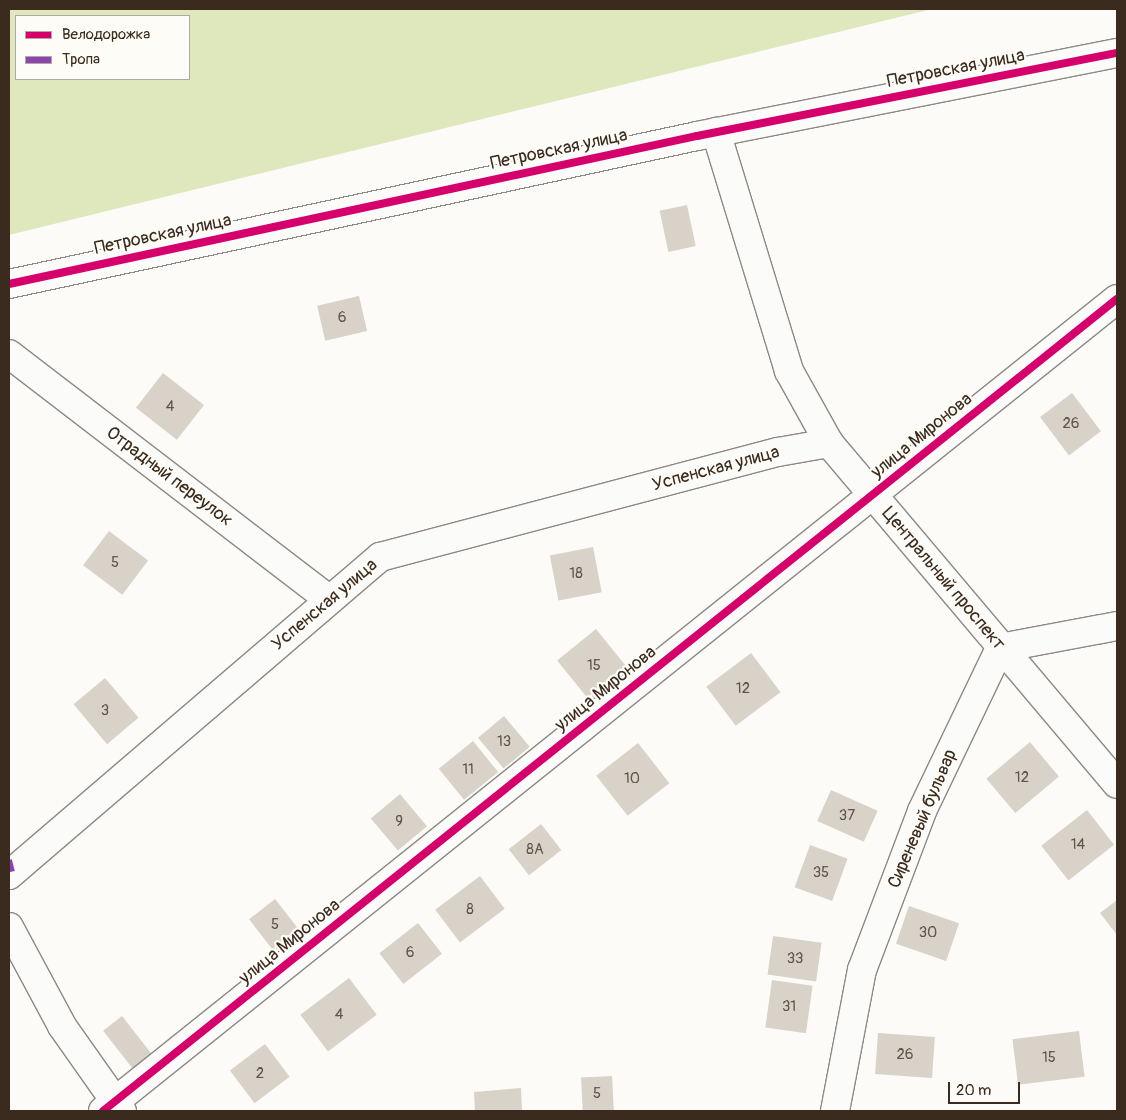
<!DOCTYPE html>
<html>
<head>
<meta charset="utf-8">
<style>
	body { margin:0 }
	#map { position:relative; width:1126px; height:1120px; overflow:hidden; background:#fcfbf8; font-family:Pangolin,sans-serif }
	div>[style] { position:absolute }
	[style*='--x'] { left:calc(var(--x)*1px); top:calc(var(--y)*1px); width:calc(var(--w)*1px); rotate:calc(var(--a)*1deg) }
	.green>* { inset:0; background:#dfe8bd }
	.building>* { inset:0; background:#d9d2c8; transform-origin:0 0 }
	.roads { filter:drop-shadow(1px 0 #8d8985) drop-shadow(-1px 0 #8d8985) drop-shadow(0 1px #8d8985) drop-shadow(0 -1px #8d8985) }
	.minor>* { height:28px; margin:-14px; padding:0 14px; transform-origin:14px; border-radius:14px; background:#fbfbf9 }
	.quiet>* { height:6px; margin-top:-3px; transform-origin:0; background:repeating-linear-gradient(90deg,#8e44ad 0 12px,transparent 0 18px) }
	.cycleway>* { height:8px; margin:-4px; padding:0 4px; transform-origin:4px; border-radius:4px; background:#d6006c }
	span { translate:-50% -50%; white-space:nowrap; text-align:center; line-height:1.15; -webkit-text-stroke:4.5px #fdfcf7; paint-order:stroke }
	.number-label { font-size:15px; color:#625448 }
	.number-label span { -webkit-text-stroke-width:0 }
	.street-label { font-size:18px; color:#3b2a1e }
	.frame { position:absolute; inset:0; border:10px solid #3b2a1e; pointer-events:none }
	.legend { position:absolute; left:15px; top:15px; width:175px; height:65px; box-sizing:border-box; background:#fdfcf7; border:1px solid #afa8a0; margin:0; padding:6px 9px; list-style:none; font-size:15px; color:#3b2a1e }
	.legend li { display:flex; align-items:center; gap:10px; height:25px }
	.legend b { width:25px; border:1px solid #afa8a0 }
	.scale { position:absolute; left:948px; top:1082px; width:72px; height:22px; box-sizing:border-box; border:2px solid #3b2a1e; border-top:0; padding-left:6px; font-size:15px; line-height:18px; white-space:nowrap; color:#3b2a1e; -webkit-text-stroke:4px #fdfcf7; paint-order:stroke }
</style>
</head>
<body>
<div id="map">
	<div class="green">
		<div style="clip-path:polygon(evenodd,9px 9px,932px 9px,9px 235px,9px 9px,16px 16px,189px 16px,189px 79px,16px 79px,16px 16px)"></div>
	</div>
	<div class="building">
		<div style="left:687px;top:205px;width:42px;height:28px;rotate:78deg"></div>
		<div style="left:359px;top:296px;width:36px;height:43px;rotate:77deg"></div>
		<div style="left:163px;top:373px;width:52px;height:44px;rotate:38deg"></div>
		<div style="left:1072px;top:393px;width:48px;height:40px;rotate:53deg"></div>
		<div style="left:109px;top:531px;width:49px;height:43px;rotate:37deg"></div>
		<div style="left:593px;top:547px;width:46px;height:44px;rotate:79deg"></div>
		<div style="left:596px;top:629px;width:54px;height:50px;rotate:51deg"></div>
		<div style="left:751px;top:653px;width:49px;height:56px;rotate:53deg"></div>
		<div style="left:105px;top:678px;width:52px;height:41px;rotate:50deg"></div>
		<div style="left:504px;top:716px;width:40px;height:34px;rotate:50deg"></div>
		<div style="left:473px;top:741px;width:40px;height:44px;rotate:51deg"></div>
		<div style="left:1030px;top:742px;width:45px;height:57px;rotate:50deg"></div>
		<div style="left:638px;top:743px;width:51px;height:53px;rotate:52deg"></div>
		<div style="left:831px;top:790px;width:51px;height:34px;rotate:24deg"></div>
		<div style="left:400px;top:794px;width:42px;height:38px;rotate:50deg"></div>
		<div style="left:1087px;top:810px;width:44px;height:58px;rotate:52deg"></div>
		<div style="left:541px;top:824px;width:33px;height:41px;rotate:52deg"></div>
		<div style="left:810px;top:845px;width:40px;height:45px;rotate:20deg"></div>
		<div style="left:480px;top:876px;width:41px;height:56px;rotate:53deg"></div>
		<div style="left:275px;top:899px;width:41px;height:33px;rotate:52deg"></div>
		<div style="clip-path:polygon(1117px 900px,1117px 935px,1100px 913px)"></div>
		<div style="left:909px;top:906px;width:53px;height:40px;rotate:19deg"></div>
		<div style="left:418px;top:923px;width:39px;height:49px;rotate:52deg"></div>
		<div style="left:773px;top:936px;width:49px;height:39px;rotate:8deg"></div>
		<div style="left:349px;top:978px;width:46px;height:61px;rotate:53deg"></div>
		<div style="left:772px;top:980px;width:41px;height:48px;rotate:8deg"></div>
		<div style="left:122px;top:1016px;width:55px;height:24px;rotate:52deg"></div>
		<div style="left:1079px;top:1031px;width:46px;height:67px;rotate:83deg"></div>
		<div style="left:878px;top:1033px;width:57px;height:41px;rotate:4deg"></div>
		<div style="left:265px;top:1044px;width:41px;height:44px;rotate:53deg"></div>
		<div style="left:612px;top:1076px;width:35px;height:31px;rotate:87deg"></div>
		<div style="clip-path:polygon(521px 1088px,522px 1111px,475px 1111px,474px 1092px)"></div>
	</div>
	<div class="roads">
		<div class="minor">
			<div style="--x:716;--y:132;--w:250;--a:73"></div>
			<div style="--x:789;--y:371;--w:82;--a:60.9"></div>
			<div style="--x:829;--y:443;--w:446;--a:49.8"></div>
			<div style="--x:9;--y:284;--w:704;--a:-12.14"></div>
			<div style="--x:697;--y:136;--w:428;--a:-11.2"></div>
			<div style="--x:9;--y:354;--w:404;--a:37.5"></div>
			<div style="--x:9;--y:875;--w:489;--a:-40.6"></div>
			<div style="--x:380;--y:557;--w:412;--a:-14.8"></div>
			<div style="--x:778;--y:452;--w:52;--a:-10"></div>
			<div style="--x:9;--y:927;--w:112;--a:61.8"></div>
			<div style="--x:62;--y:1026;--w:104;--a:54.8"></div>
			<div style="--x:103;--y:1111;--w:1299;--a:-38.69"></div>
			<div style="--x:835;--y:1111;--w:144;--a:-79.2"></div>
			<div style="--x:862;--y:970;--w:170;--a:-69.3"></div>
			<div style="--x:922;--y:811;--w:181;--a:-64.4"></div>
			<div style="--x:1000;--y:648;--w:119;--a:-10.6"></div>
		</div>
	</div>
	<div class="quiet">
		<div style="--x:9;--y:860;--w:12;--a:76"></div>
	</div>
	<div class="cycleway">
		<div style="--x:9;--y:284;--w:704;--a:-12.14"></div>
		<div style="--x:697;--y:136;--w:428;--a:-11.2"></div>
		<div style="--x:103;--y:1111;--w:1299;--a:-38.69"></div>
	</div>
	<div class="number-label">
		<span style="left:342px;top:318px">6</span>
		<span style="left:170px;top:407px">4</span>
		<span style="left:1071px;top:424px">26</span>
		<span style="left:115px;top:563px">5</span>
		<span style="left:576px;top:574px">18</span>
		<span style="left:594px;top:666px">15</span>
		<span style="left:743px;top:689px">12</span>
		<span style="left:105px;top:711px">3</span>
		<span style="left:504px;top:742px">13</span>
		<span style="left:468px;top:770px">11</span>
		<span style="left:1022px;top:778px">12</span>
		<span style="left:632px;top:779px">10</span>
		<span style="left:847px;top:816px">37</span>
		<span style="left:399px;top:822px">9</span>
		<span style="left:1078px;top:845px">14</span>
		<span style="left:535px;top:850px">8А</span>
		<span style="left:821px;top:873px">35</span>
		<span style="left:470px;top:910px">8</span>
		<span style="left:275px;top:925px">5</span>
		<span style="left:928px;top:933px">30</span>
		<span style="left:410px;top:953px">6</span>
		<span style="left:795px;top:959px">33</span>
		<span style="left:789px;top:1007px">31</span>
		<span style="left:339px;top:1015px">4</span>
		<span style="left:905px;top:1055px">26</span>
		<span style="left:1049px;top:1058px">15</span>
		<span style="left:260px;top:1074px">2</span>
		<span style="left:597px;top:1094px">5</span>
	</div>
	<div class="street-label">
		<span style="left:956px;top:69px;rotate:-11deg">Петровская улица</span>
		<span style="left:559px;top:150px;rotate:-12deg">Петровская улица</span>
		<span style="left:163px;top:235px;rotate:-12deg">Петровская улица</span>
		<span style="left:922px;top:436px;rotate:-39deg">улица Миронова</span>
		<span style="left:716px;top:469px;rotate:-15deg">Успенская улица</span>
		<span style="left:169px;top:477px;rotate:37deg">Отрадный переулок</span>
		<span style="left:943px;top:579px;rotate:50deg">Центральный проспект</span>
		<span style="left:325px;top:605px;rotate:-40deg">Успенская улица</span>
		<span style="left:606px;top:689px;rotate:-39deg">улица Миронова</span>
		<span style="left:923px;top:819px;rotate:-67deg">Сиреневый бульвар</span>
		<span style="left:290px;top:942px;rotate:-39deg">улица Миронова</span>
	</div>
	<div class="frame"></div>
	<ul class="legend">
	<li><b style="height:6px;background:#d6006c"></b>Велодорожка</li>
	<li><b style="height:6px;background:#8e44ad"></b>Тропа</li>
	</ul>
	<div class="scale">20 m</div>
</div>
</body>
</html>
